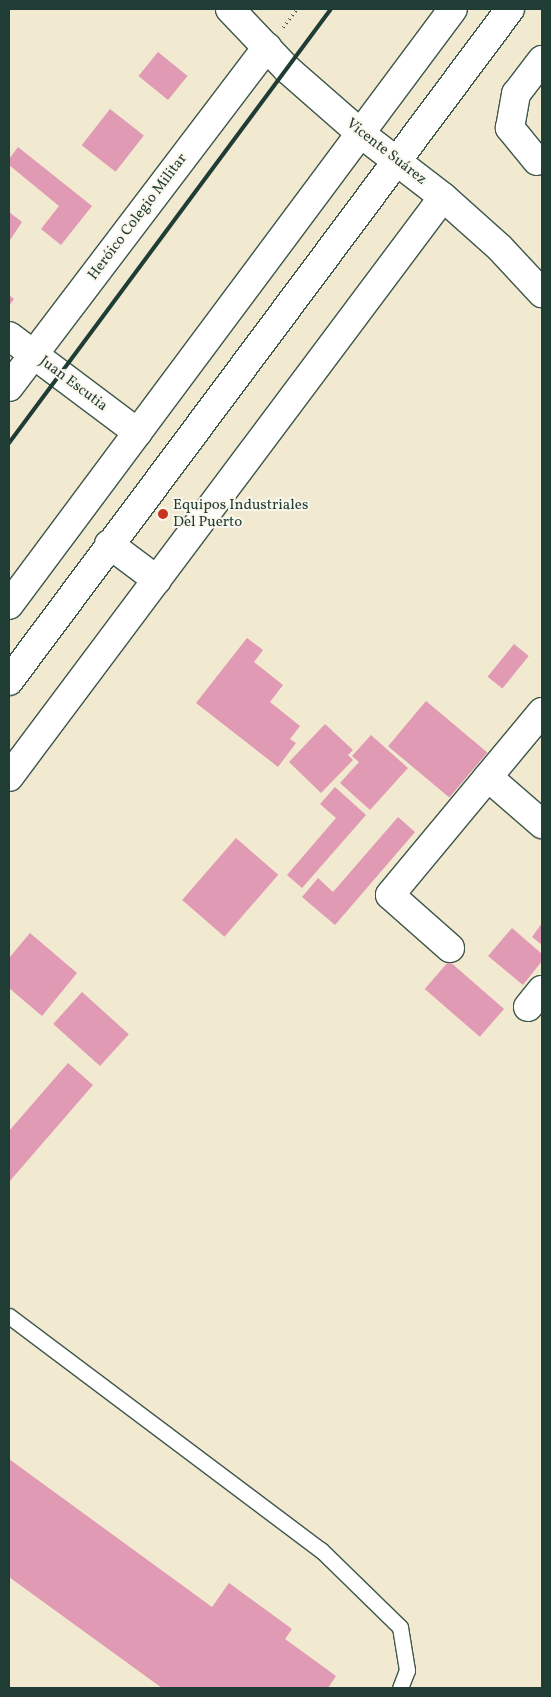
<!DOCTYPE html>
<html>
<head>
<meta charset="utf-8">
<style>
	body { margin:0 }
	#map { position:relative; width:551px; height:1697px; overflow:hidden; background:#f1e9d0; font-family:Vollkorn,serif }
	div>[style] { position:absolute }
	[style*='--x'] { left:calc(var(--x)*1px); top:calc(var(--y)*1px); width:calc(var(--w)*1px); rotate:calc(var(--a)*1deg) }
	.building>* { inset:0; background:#e09ab4; transform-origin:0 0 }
	.path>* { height:3px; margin-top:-1.5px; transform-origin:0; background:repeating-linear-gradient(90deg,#3e574b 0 1px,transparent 0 5px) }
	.roads { filter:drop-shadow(1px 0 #3e574b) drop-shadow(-1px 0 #3e574b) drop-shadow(0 1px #3e574b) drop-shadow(0 -1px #3e574b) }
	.lane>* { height:15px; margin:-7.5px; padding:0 7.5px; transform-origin:7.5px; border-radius:7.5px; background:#fff }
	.street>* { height:28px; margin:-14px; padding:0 14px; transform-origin:14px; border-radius:14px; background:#fff }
	.primary>* { height:28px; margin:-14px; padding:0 14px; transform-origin:14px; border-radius:14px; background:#fff }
	.rail>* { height:4px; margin:-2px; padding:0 2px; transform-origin:2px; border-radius:2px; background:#1f3d34 }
	.dots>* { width:14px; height:14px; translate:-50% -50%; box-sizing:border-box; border:2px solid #fbf7ec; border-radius:50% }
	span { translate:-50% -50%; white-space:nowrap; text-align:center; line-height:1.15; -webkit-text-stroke:4px #fbf7ec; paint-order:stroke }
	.street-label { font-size:15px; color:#1f3d34 }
	.poi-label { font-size:15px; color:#1f3d34 }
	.left { translate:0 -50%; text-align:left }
	.frame { position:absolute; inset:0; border:10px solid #1f3d34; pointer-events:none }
</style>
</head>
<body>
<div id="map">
	<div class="building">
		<div style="left:158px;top:52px;width:38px;height:31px;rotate:39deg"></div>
		<div style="left:110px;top:109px;width:43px;height:46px;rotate:38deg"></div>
		<div style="clip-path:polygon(18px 147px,92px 206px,61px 245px,41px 229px,59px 206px,9px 165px,9px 159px)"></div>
		<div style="clip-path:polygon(9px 212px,22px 222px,10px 240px,9px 239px)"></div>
		<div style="clip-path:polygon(9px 295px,14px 299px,9px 306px)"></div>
		<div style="clip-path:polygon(247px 638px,263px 650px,254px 662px,283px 685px,270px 702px,300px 726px,290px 739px,296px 743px,278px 767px,196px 703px)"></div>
		<div style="left:514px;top:644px;width:19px;height:42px;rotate:39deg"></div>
		<div style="left:426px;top:701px;width:80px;height:59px;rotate:40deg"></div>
		<div style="clip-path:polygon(325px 724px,353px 750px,348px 755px,353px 760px,321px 793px,289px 762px)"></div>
		<div style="clip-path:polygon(371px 735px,408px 768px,370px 810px,340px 783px,359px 762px,352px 756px)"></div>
		<div style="clip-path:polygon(335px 787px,366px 815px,302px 888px,287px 875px,336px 818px,320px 804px)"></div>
		<div style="clip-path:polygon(398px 817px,415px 832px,335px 925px,302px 897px,318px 878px,333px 892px)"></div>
		<div style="left:236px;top:838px;width:56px;height:82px;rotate:41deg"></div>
		<div style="clip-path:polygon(542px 923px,542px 945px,532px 937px)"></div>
		<div style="clip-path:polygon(512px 928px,542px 954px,542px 961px,523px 985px,488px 956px)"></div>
		<div style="clip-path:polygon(30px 933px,77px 973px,42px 1016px,9px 988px,9px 958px)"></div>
		<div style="left:449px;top:961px;width:73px;height:37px;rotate:41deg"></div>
		<div style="left:82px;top:992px;width:63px;height:43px;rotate:42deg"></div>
		<div style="clip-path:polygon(68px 1063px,93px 1085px,9px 1182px,9px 1131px)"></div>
		<div style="clip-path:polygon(9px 1459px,212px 1607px,229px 1583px,292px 1629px,285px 1639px,336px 1676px,328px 1688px,162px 1688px,9px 1577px)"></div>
	</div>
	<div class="path">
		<div style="--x:283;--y:27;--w:23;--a:-52"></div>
	</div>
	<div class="roads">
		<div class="lane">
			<div style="--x:9;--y:1316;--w:390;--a:36.9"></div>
			<div style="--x:321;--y:1550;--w:110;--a:44.3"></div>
			<div style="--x:400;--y:1627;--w:44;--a:80.8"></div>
			<div style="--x:407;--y:1670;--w:19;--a:111"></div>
		</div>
		<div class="street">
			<div style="--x:230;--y:9;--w:83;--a:46.5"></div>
			<div style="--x:287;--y:69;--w:97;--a:41.2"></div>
			<div style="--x:360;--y:133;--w:105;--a:37.6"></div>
			<div style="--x:443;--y:197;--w:76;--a:41.8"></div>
			<div style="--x:500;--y:248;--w:62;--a:47"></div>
			<div style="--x:537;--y:161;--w:43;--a:-129.3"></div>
			<div style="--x:510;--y:128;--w:35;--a:-80"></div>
			<div style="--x:516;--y:94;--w:43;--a:-52.6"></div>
			<div style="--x:9;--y:336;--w:161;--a:36.9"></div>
			<div style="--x:9;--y:387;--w:427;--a:-52.8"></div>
			<div style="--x:109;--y:544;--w:60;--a:36.9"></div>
			<div style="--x:9;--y:777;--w:724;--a:-53.19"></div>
			<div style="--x:488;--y:777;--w:72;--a:41"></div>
			<div style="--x:450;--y:948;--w:80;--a:-138.5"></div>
			<div style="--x:390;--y:895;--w:238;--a:-50.3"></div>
			<div style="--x:528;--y:1007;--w:22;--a:-51"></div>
		</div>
		<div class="primary">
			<div style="--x:9;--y:605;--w:743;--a:-53.32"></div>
			<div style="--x:9;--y:681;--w:838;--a:-53.29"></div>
		</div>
	</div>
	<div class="rail">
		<div style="--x:9;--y:443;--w:540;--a:-53.43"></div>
	</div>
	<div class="dots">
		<div style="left:163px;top:514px;background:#c8321e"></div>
	</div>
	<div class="street-label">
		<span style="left:386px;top:152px;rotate:38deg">Vicente Suárez</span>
		<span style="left:138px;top:217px;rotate:-53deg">Heróico Colegio Militar</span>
		<span style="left:73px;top:384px;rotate:37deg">Juan Escutia</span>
	</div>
	<div class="poi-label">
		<span class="left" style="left:173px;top:514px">Equipos Industriales<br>Del Puerto</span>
	</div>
	<div class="frame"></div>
</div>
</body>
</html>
